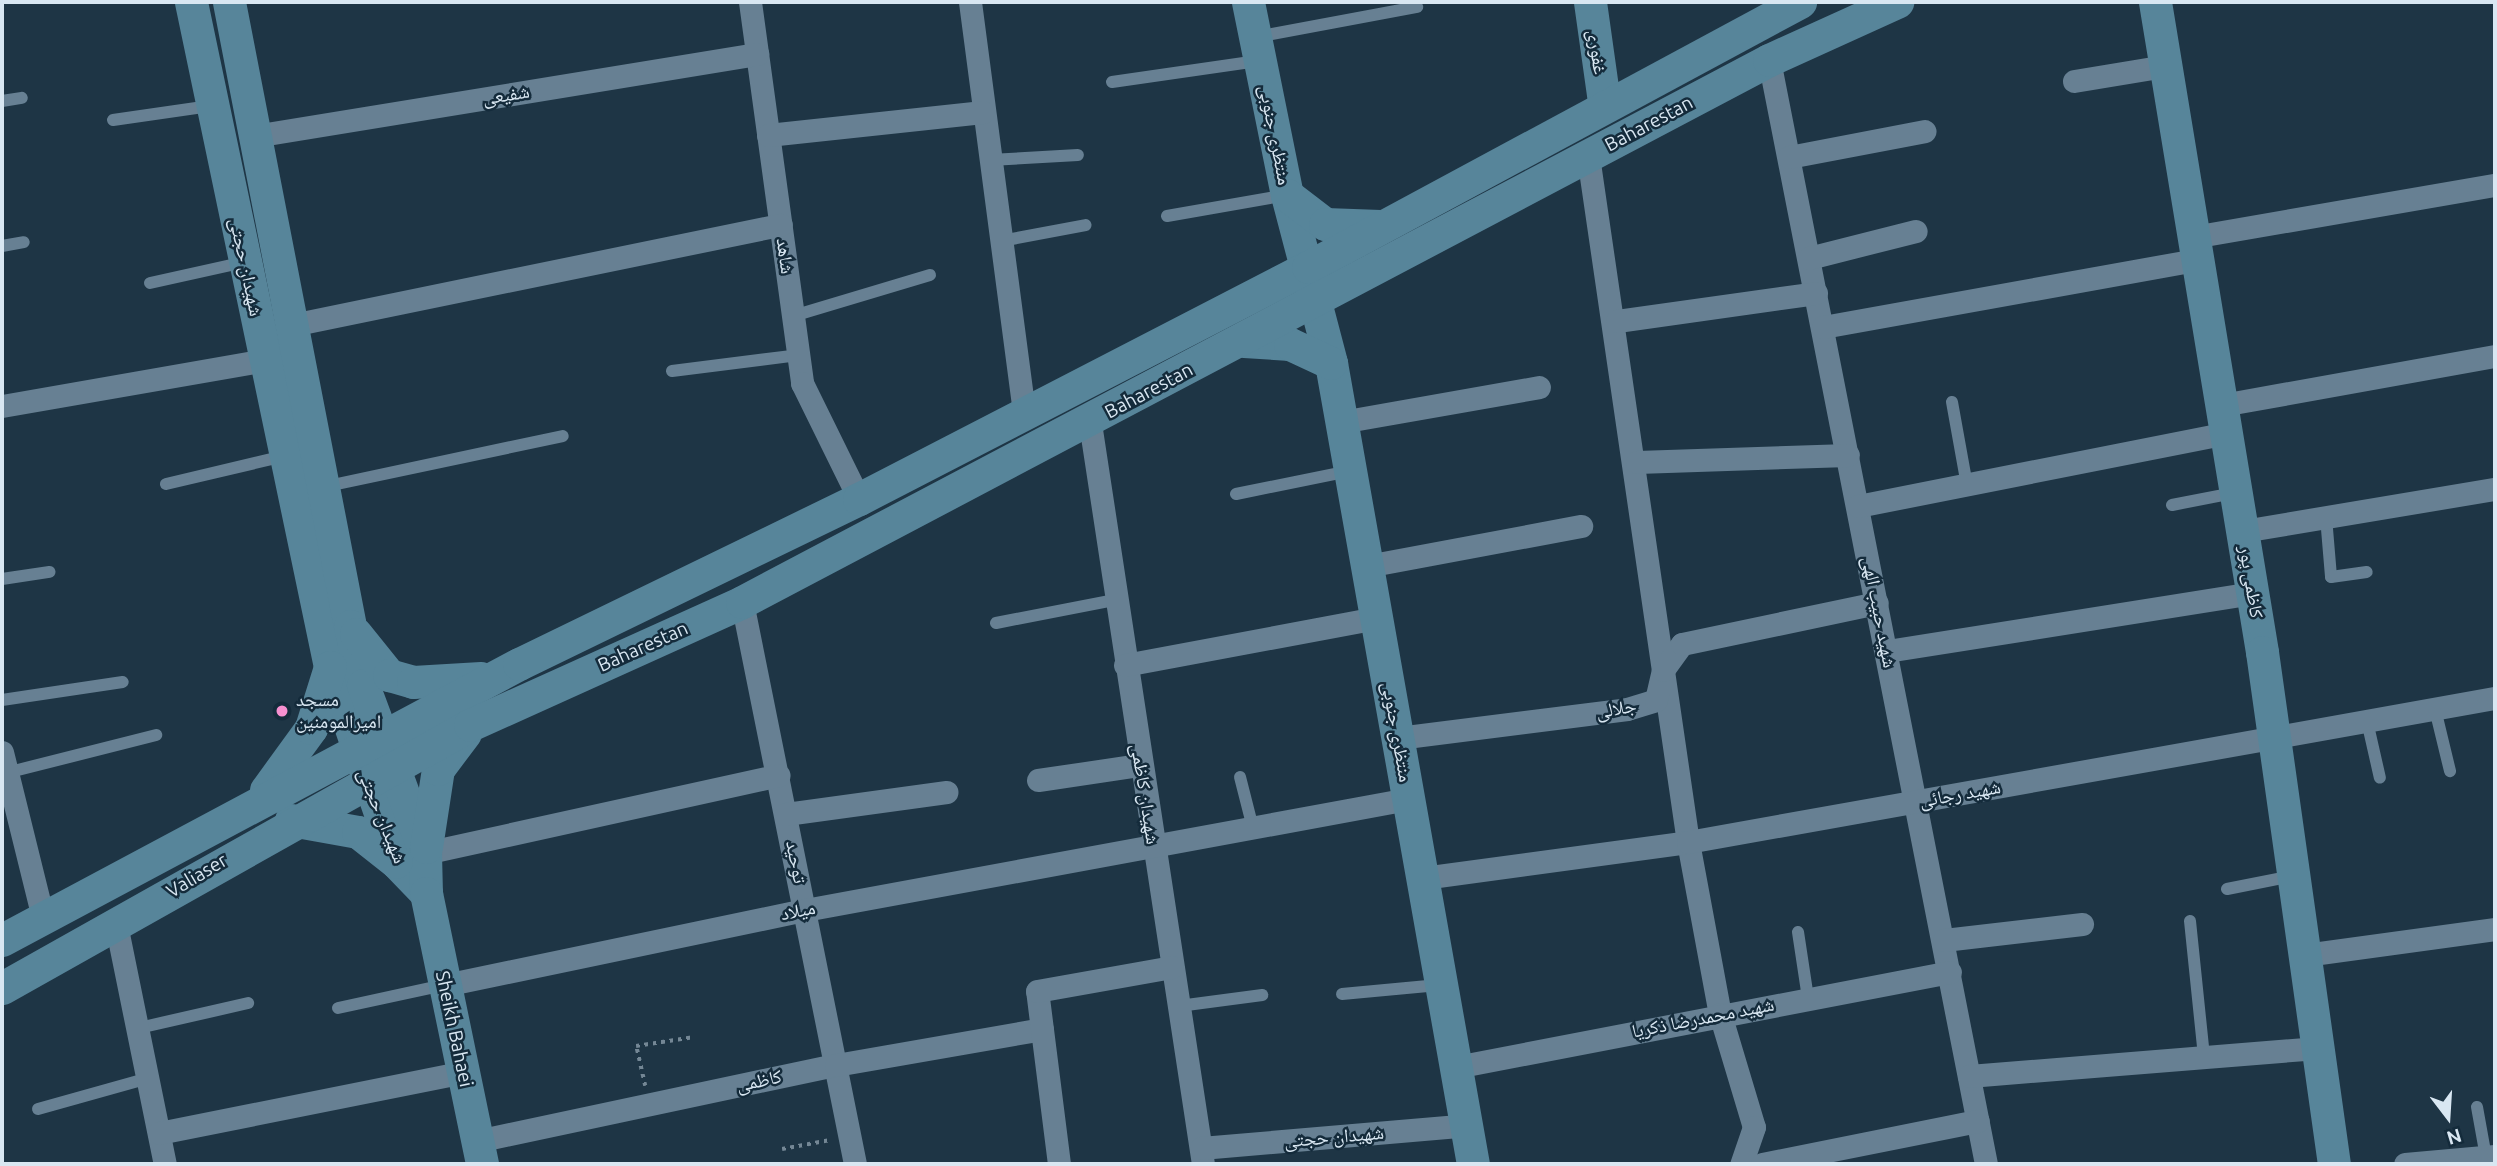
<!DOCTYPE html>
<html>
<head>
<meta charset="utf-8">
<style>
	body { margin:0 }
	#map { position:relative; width:2497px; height:1166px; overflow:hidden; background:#1e3545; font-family:Ubuntu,"Noto Naskh Arabic",sans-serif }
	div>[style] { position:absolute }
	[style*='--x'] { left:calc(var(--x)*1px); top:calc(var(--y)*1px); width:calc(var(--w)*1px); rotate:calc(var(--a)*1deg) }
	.path>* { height:3.5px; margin-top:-1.75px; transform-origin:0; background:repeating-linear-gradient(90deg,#748795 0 3.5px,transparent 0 8.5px) }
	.lane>* { height:12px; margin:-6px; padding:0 6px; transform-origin:6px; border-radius:6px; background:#678093 }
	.street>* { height:23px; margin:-11.5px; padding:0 11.5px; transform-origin:11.5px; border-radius:11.5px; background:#678093 }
	.secondary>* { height:33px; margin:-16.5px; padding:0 16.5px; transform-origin:16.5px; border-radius:16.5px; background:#57859a }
	.dots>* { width:19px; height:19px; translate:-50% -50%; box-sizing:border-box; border:4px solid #142b3b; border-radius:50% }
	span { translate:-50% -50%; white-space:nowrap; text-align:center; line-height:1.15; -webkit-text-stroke:5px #142b3b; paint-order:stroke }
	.street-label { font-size:19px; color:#d9e7f2 }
	.poi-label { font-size:19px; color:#d9e7f2 }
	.left { translate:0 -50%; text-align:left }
	.frame { position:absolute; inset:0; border:4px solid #d9e7f2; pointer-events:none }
	.north { position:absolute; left:2413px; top:1082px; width:70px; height:70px; -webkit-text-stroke:5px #142b3b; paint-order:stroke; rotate:163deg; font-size:19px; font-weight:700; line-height:28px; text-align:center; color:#d9e7f2 }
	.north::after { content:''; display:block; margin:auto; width:24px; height:32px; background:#d9e7f2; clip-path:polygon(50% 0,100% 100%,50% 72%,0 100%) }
</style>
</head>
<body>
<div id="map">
	<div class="path">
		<div style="--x:645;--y:1086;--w:41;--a:-102.7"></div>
		<div style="--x:636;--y:1046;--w:59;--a:-8.8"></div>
		<div style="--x:782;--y:1149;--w:49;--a:-10.6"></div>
	</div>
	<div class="lane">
		<div style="--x:1256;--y:37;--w:164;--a:-10.6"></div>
		<div style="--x:1112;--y:82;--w:147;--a:-8.2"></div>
		<div style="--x:2;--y:101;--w:20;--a:-9"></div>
		<div style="--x:113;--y:120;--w:98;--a:-8.2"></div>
		<div style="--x:990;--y:160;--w:88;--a:-3.3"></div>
		<div style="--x:1167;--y:216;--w:122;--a:-9.9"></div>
		<div style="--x:1001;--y:241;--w:86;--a:-10.7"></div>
		<div style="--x:2;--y:246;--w:22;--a:-10"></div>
		<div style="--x:150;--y:283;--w:97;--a:-12.5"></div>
		<div style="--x:793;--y:316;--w:143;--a:-16.7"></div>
		<div style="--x:672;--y:371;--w:127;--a:-7.2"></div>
		<div style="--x:1952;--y:402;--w:84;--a:79.8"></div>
		<div style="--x:166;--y:484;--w:121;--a:-13.3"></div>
		<div style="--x:323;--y:487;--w:245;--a:-12"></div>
		<div style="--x:1236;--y:494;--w:115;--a:-11.5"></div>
		<div style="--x:2172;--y:505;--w:62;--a:-11.1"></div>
		<div style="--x:2326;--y:517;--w:60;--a:85.2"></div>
		<div style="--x:2331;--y:577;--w:36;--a:-8"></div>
		<div style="--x:2;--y:579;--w:48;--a:-8.5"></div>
		<div style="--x:996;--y:623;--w:120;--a:-11"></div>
		<div style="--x:2;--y:700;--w:122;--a:-8.5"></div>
		<div style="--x:2435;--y:709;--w:64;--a:76.4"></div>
		<div style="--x:2367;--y:721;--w:58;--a:77.2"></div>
		<div style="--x:6;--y:773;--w:155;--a:-14.2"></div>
		<div style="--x:1240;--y:777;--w:53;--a:75.7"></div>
		<div style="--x:2227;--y:889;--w:66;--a:-11.3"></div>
		<div style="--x:2190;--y:921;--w:137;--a:84.1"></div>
		<div style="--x:1798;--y:932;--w:67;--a:81.4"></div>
		<div style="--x:1342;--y:994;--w:97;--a:-5.3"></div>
		<div style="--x:1179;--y:1006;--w:84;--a:-7.5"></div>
		<div style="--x:338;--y:1008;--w:108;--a:-12.2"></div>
		<div style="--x:139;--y:1028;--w:112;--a:-12.9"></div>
		<div style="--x:2477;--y:1107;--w:51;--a:79.8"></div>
		<div style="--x:38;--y:1109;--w:115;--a:-15.6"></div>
	</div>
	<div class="street">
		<div style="--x:750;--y:2;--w:385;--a:82.2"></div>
		<div style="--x:802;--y:383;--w:129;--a:63.8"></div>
		<div style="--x:970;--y:2;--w:413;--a:82.5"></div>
		<div style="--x:1769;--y:60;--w:1125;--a:78.88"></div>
		<div style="--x:2074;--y:81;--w:92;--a:-9.4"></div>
		<div style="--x:768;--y:135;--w:216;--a:-6.1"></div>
		<div style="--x:255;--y:136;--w:509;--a:-9.28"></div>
		<div style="--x:1588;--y:156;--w:693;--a:81.71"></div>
		<div style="--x:1688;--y:842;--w:175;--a:79.5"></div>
		<div style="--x:1720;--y:1014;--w:118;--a:73.3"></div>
		<div style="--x:1754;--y:1127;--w:39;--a:109"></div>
		<div style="--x:1789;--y:157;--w:138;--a:-10.8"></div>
		<div style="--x:2193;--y:237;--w:306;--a:-9.8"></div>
		<div style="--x:1809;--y:258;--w:110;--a:-14.2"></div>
		<div style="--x:1617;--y:321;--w:201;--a:-8"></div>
		<div style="--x:292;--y:325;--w:499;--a:-11.6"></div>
		<div style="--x:1823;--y:327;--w:380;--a:-10.2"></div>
		<div style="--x:2222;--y:405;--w:277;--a:-10.2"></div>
		<div style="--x:2;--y:406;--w:268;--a:-9.9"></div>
		<div style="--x:1341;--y:422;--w:201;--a:-10"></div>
		<div style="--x:1090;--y:423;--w:750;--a:81.33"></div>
		<div style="--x:1637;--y:462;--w:211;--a:-1.9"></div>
		<div style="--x:1858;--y:506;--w:375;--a:-11.2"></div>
		<div style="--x:2243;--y:531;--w:255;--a:-9.5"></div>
		<div style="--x:1367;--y:566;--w:218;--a:-10.6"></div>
		<div style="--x:742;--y:602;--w:573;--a:78.63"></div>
		<div style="--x:1887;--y:651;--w:371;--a:-9"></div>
		<div style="--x:1125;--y:665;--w:255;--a:-10.6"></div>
		<div style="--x:1398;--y:738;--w:231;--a:-7.2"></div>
		<div style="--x:1627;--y:709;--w:30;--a:-17"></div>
		<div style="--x:1656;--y:700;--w:31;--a:-77"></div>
		<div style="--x:1663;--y:670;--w:32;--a:-54"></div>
		<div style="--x:1682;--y:644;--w:199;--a:-11.9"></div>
		<div style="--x:2;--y:752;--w:171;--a:76.1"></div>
		<div style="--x:1038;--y:780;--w:103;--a:-8.4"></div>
		<div style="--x:786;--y:814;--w:162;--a:-7.8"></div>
		<div style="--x:425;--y:853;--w:362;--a:-12.4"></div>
		<div style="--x:1423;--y:878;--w:267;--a:-7.7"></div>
		<div style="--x:1688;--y:842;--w:820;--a:-10.12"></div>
		<div style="--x:116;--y:924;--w:245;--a:78.5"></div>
		<div style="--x:1944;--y:940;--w:139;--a:-6.6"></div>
		<div style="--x:2305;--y:955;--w:192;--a:-7.8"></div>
		<div style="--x:445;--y:985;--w:368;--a:-11.8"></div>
		<div style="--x:805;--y:910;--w:613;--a:-10.43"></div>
		<div style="--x:1456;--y:1067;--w:503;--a:-10.89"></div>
		<div style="--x:1969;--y:1076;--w:350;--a:-4.6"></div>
		<div style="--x:159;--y:1133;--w:310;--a:-11.3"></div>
		<div style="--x:477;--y:1141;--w:367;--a:-12"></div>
		<div style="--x:836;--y:1065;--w:209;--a:-9.9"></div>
		<div style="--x:1201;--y:1148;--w:267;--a:-4.9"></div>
		<div style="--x:1059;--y:1164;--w:174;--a:-97.2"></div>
		<div style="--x:1037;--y:991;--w:137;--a:-10.1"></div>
		<div style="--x:1762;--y:1164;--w:220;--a:-11.3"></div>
		<div style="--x:2405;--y:1164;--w:90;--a:-5.1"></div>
	</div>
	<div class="secondary">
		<div style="--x:191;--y:2;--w:679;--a:78.19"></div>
		<div style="--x:330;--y:667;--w:207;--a:71.1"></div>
		<div style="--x:397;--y:863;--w:42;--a:46"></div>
		<div style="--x:229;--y:2;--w:636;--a:79.03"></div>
		<div style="--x:350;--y:626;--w:60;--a:77.6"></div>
		<div style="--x:363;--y:685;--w:179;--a:69.7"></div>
		<div style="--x:425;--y:853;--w:40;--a:88.6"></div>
		<div style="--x:426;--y:893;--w:277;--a:78.3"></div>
		<div style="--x:1248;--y:2;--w:197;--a:78.6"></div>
		<div style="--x:1287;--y:195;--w:174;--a:75.3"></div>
		<div style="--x:1331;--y:363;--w:813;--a:79.95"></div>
		<div style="--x:1590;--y:2;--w:101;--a:82"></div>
		<div style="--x:2155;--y:2;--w:659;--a:80.65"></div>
		<div style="--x:2262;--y:652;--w:517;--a:82"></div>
		<div style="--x:1287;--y:195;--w:48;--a:37.3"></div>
		<div style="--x:1325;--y:224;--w:55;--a:2.1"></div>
		<div style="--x:1244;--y:341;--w:46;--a:3.7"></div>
		<div style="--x:1290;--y:344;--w:45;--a:24.9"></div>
		<div style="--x:356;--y:634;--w:53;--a:51.2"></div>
		<div style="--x:389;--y:675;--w:25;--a:16"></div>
		<div style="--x:413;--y:682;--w:68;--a:-3.4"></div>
		<div style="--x:266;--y:790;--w:77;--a:-54"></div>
		<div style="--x:311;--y:728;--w:64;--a:-72.7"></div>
		<div style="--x:291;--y:820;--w:68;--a:10.2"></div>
		<div style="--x:358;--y:832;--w:48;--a:38.3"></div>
		<div style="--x:426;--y:847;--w:79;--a:-81.3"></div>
		<div style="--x:438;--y:769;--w:45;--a:-53.1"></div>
		<div style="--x:2;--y:940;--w:586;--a:-28.1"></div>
		<div style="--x:519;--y:664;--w:378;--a:-25.9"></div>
		<div style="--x:859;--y:499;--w:505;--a:-27.33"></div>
		<div style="--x:1308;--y:267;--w:559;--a:-28.31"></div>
		<div style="--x:2;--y:988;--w:537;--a:-29.33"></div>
		<div style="--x:470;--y:725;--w:299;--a:-24.3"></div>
		<div style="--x:742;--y:602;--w:1161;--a:-27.82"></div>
		<div style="--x:1769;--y:60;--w:141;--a:-24.4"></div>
	</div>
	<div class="dots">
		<div style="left:282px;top:711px;background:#f690d0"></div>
	</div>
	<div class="street-label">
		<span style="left:1597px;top:52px;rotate:82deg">غفوری</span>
		<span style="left:506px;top:95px;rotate:-9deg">شفیعی</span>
		<span style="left:1649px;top:124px;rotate:-28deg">Baharestan</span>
		<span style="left:1275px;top:135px;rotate:79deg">منتظری جنوبی</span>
		<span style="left:785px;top:256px;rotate:82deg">شاهد</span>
		<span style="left:246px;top:267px;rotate:78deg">شهیدان حجتی</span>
		<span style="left:1149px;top:391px;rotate:-28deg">Baharestan</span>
		<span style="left:2251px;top:582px;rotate:81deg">کاظمی پور</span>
		<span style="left:1879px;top:612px;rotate:79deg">شهید حبیب الهی</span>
		<span style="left:643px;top:647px;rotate:-24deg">Baharestan</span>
		<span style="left:1616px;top:709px;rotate:-10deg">جلالی</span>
		<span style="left:1397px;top:732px;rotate:80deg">منتظری جنوبی</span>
		<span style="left:1145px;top:794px;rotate:81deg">شهیدان کاظمی</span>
		<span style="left:1960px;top:794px;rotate:-10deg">شهید رجائی</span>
		<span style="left:382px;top:816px;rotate:68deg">شهیدان حجتی</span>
		<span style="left:796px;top:862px;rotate:79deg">توحید</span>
		<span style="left:197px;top:876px;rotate:-31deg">Valiaser</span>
		<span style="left:798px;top:911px;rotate:-11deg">میلاد</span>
		<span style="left:1703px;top:1018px;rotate:-11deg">شهید محمدرضا ذکریا</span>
		<span style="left:454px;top:1029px;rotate:78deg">Sheikh Bahaei</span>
		<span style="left:759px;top:1081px;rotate:-12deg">کاظمی</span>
		<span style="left:1334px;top:1137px;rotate:-5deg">شهیدان حجتی</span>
	</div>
	<div class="poi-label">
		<span class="left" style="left:296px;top:711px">مسجد<br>امیرالمومنین</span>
	</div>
	<div class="frame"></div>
	<div class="north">N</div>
</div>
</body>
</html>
